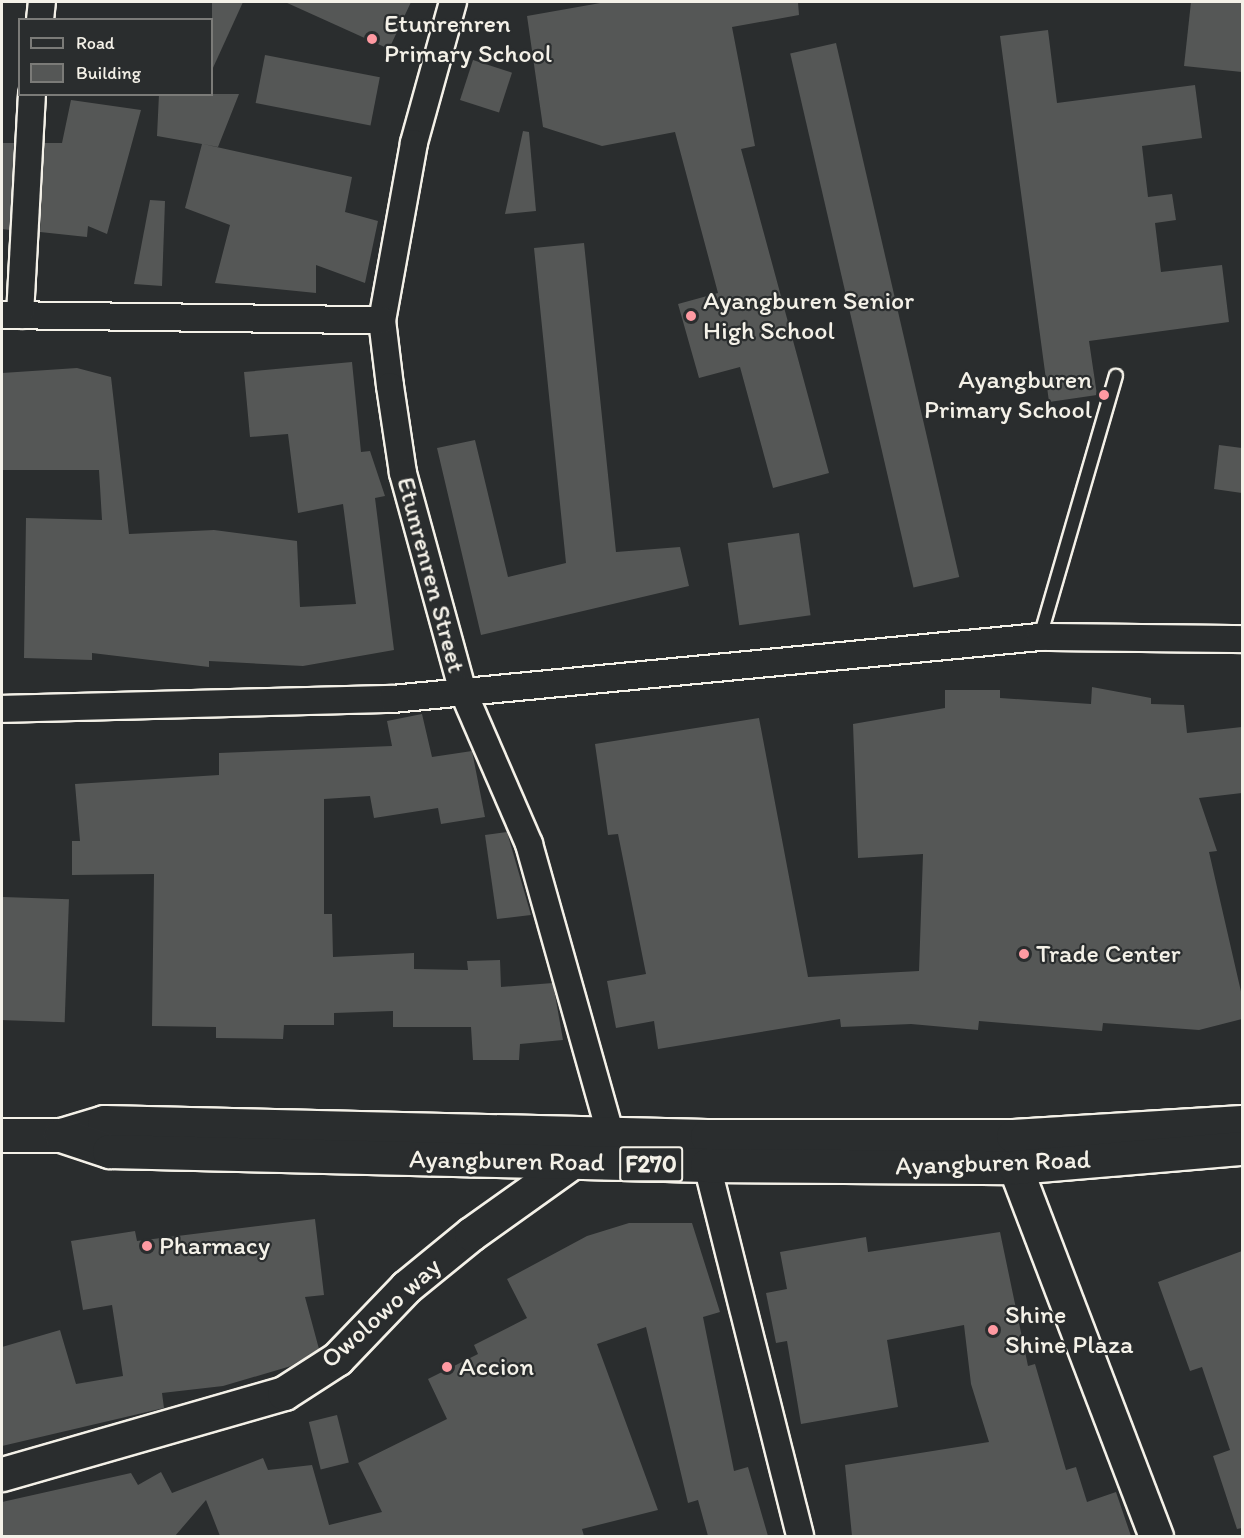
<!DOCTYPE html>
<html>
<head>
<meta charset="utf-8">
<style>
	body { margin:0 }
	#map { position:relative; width:1244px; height:1538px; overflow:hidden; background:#2a2d2e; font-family:Itim,sans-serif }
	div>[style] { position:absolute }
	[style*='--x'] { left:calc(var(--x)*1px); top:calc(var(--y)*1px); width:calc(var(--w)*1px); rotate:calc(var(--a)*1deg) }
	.building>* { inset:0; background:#555756; transform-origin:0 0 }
	.roads { filter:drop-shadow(2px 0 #f4f1e8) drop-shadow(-2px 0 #f4f1e8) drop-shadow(0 2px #f4f1e8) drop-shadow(0 -2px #f4f1e8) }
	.lane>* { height:12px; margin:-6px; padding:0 6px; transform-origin:6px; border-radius:6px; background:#2a2d2e }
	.street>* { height:26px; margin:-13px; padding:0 13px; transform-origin:13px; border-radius:13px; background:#2a2d2e }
	.secondary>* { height:33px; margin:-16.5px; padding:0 16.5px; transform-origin:16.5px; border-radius:16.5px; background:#2a2d2e }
	.primary>* { height:33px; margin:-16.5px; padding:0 16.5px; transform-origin:16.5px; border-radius:16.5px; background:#2a2d2e }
	.dots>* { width:16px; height:16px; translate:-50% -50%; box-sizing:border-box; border:3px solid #2a2d2e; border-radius:50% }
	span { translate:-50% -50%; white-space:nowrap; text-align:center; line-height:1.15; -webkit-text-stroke:4.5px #2a2d2e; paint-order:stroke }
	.shield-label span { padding:2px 4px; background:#2a2d2e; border:2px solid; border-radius:4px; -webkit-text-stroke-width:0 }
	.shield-label { font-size:24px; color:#f4f1e8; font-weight:700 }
	.poi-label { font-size:26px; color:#f4f1e8 }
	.left { translate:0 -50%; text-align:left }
	.right { translate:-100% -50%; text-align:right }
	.street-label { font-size:26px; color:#f4f1e8 }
	.frame { position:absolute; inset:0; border:3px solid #f4f1e8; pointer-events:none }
	.legend { position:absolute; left:18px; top:18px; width:195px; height:78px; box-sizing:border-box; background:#2a2d2e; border:2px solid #7b7b78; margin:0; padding:8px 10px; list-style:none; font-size:18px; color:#f4f1e8 }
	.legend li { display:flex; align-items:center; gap:12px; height:30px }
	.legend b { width:30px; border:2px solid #7b7b78 }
</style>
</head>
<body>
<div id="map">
	<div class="building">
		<div style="clip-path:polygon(212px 2px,243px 2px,212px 70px)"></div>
		<div style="clip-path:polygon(285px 2px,411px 2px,389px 49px)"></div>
		<div style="clip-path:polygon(606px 2px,798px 2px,799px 15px,732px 27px,755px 146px,741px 149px,829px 473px,773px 488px,740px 367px,699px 378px,678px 304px,718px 293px,675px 132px,602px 146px,543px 127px,527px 16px)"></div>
		<div style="clip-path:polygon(1191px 2px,1242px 2px,1242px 72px,1184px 66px)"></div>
		<div style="clip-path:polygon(1048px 30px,1057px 103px,1195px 85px,1202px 138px,1142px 146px,1148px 197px,1172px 194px,1176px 220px,1155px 223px,1161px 272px,1222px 265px,1229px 322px,1089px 341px,1097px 395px,1049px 402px,1000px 36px)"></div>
		<div style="left:836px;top:43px;width:548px;height:47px;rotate:77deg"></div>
		<div style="left:265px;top:55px;width:117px;height:49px;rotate:11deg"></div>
		<div style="left:473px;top:60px;width:41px;height:42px;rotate:18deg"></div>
		<div style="clip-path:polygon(159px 94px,239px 94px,218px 147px,203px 144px,352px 177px,345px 212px,378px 221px,365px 283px,316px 265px,316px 293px,215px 283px,230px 225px,185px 208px,202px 144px,157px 136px)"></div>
		<div style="clip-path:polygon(71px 100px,141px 110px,107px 234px,88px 226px,87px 237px,40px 232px,44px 143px,62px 143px)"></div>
		<div style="clip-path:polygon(523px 131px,529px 132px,536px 211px,505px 214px)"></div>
		<div style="clip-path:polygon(2px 143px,14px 143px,10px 230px,2px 229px)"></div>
		<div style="clip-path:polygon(150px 200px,165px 201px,162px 286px,134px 284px)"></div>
		<div style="clip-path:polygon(584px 243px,616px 552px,680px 547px,689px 586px,481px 635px,437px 448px,475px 440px,508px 577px,566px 563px,534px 248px)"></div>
		<div style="clip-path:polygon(352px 362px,361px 452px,370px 451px,385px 496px,375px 498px,394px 650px,303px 666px,209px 661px,209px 667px,92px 653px,92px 660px,24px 658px,26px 518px,102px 520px,99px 470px,2px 470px,2px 373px,77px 368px,111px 377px,129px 534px,214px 530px,297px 541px,300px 607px,356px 604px,343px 504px,298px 513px,288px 434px,250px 437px,244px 372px)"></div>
		<div style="clip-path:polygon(1219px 445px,1242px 448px,1242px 493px,1214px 489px)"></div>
		<div style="left:799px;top:533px;width:83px;height:72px;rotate:82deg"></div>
		<div style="clip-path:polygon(1092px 687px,1151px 698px,1151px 704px,1184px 705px,1187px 733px,1242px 727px,1242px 793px,1199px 798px,1217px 851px,1209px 852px,1242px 996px,1242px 1019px,1199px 1030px,1103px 1023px,1102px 1031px,979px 1021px,978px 1030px,911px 1024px,841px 1027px,840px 1019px,658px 1049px,654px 1021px,616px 1028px,607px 981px,646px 974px,618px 834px,608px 835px,595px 744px,759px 718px,808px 977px,919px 971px,923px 854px,858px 858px,853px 724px,945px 708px,945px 690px,1000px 690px,1000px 698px,1091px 704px)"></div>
		<div style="clip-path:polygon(422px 714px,432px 757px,472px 751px,485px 817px,441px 824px,438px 808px,374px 818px,370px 796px,324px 799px,324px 914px,332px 914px,333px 957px,414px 953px,414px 969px,468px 970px,467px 961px,500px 960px,501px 987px,553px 983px,563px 1040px,520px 1044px,519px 1060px,473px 1060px,471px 1027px,393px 1027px,393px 1011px,334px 1013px,334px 1025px,284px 1025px,283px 1039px,216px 1038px,216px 1027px,152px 1026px,154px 874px,72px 875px,72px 841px,80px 841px,75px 784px,219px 775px,219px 753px,392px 746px,387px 721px)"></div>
		<div style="clip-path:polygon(507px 832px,531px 915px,497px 919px,485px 835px)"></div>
		<div style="left:3px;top:897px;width:66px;height:123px;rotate:2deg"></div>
		<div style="clip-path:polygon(315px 1219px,324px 1295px,305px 1297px,319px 1349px,291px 1366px,223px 1386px,162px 1393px,164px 1408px,2px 1446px,2px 1347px,60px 1330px,76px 1384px,123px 1376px,112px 1305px,83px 1310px,71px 1241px,135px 1231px,137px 1241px)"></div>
		<div style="clip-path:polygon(629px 1223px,692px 1223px,720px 1312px,703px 1317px,734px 1471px,748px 1467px,768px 1536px,708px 1536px,698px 1500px,688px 1503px,646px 1327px,597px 1344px,658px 1510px,582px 1529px,584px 1536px,220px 1536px,206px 1500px,175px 1536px,2px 1536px,2px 1502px,131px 1473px,138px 1485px,161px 1472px,172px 1493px,263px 1458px,268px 1470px,312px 1465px,329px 1525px,382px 1512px,358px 1463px,447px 1419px,428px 1379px,478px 1354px,474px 1345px,527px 1318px,507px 1279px,587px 1236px)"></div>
		<div style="clip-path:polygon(1000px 1232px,1028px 1366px,1035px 1364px,1066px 1470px,1076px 1467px,1087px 1502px,1116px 1492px,1131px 1536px,852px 1536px,845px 1465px,989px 1442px,971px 1384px,964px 1325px,887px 1340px,898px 1407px,801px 1424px,787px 1341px,776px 1343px,766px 1293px,787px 1289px,780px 1252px,866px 1237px,868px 1252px)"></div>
		<div style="clip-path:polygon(1242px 1251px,1242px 1528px,1237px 1529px,1213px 1456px,1230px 1450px,1202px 1367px,1190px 1371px,1158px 1282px)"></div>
		<div style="left:337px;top:1415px;width:49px;height:29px;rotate:76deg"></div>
	</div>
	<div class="roads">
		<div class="lane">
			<div style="--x:1040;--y:637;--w:272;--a:-73.8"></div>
		</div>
		<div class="street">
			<div style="--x:453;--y:2;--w:146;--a:105.5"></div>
			<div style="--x:414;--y:143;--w:180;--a:100.2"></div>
			<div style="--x:382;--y:320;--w:66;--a:83.1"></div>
			<div style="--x:390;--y:386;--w:88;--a:81.5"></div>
			<div style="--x:403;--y:473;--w:224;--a:74.7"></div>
			<div style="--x:462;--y:689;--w:169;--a:66.6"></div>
			<div style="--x:529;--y:844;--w:299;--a:74.3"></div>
			<div style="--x:40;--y:20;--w:18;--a:-84"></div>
			<div style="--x:2;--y:315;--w:380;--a:0.8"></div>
			<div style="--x:20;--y:315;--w:221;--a:-86.9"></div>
			<div style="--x:2;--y:709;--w:390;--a:-1.5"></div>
			<div style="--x:392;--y:699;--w:651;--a:-5.47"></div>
			<div style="--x:1040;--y:637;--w:202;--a:0.6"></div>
			<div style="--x:707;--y:1165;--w:382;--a:75.9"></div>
		</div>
		<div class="secondary">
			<div style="--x:1015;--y:1167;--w:395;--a:69.1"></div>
			<div style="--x:2;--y:1474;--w:293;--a:-16"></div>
			<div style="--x:284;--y:1393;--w:63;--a:-32.7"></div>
			<div style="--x:337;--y:1359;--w:100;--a:-46.2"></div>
			<div style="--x:406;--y:1287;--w:84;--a:-39.2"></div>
			<div style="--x:471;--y:1234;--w:120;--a:-35.5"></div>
		</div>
		<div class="primary">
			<div style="--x:2;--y:1135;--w:59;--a:0"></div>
			<div style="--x:61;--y:1135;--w:45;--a:-16.8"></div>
			<div style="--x:104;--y:1122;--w:603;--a:1.33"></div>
			<div style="--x:707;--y:1136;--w:306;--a:0"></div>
			<div style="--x:1013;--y:1136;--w:229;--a:-3.5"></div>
			<div style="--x:61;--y:1135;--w:51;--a:18.4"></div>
			<div style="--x:109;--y:1151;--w:598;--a:1.34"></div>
			<div style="--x:707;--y:1165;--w:308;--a:0.4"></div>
			<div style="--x:1015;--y:1167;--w:228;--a:-4.8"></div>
		</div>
	</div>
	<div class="dots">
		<div style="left:372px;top:39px;background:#ff9aa2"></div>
		<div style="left:691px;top:316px;background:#ff9aa2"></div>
		<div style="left:1104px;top:395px;background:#ff9aa2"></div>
		<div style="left:1024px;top:954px;background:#ff9aa2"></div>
		<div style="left:147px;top:1246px;background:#ff9aa2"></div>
		<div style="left:993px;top:1330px;background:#ff9aa2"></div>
		<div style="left:447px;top:1367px;background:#ff9aa2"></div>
	</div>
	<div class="shield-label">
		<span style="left:651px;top:1164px">F270</span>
	</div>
	<div class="poi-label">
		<span class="left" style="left:384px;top:39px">Etunrenren<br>Primary School</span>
		<span class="left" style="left:703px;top:316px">Ayangburen Senior<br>High School</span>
		<span class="right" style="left:1092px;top:395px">Ayangburen<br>Primary School</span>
		<span class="left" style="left:1036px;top:954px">Trade Center</span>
		<span class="left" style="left:159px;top:1246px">Pharmacy</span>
		<span class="left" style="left:1005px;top:1330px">Shine<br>Shine Plaza</span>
		<span class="left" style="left:459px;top:1367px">Accion</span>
	</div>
	<div class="street-label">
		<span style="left:431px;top:575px;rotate:75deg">Etunrenren Street</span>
		<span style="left:507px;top:1161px;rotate:1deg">Ayangburen Road</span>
		<span style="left:993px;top:1163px;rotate:-2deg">Ayangburen Road</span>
		<span style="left:381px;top:1313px;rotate:-42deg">Owolowo way</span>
	</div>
	<div class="frame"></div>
	<ul class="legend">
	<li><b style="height:8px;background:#2a2d2e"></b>Road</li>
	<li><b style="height:16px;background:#555756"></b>Building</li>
	</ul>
</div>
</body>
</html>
